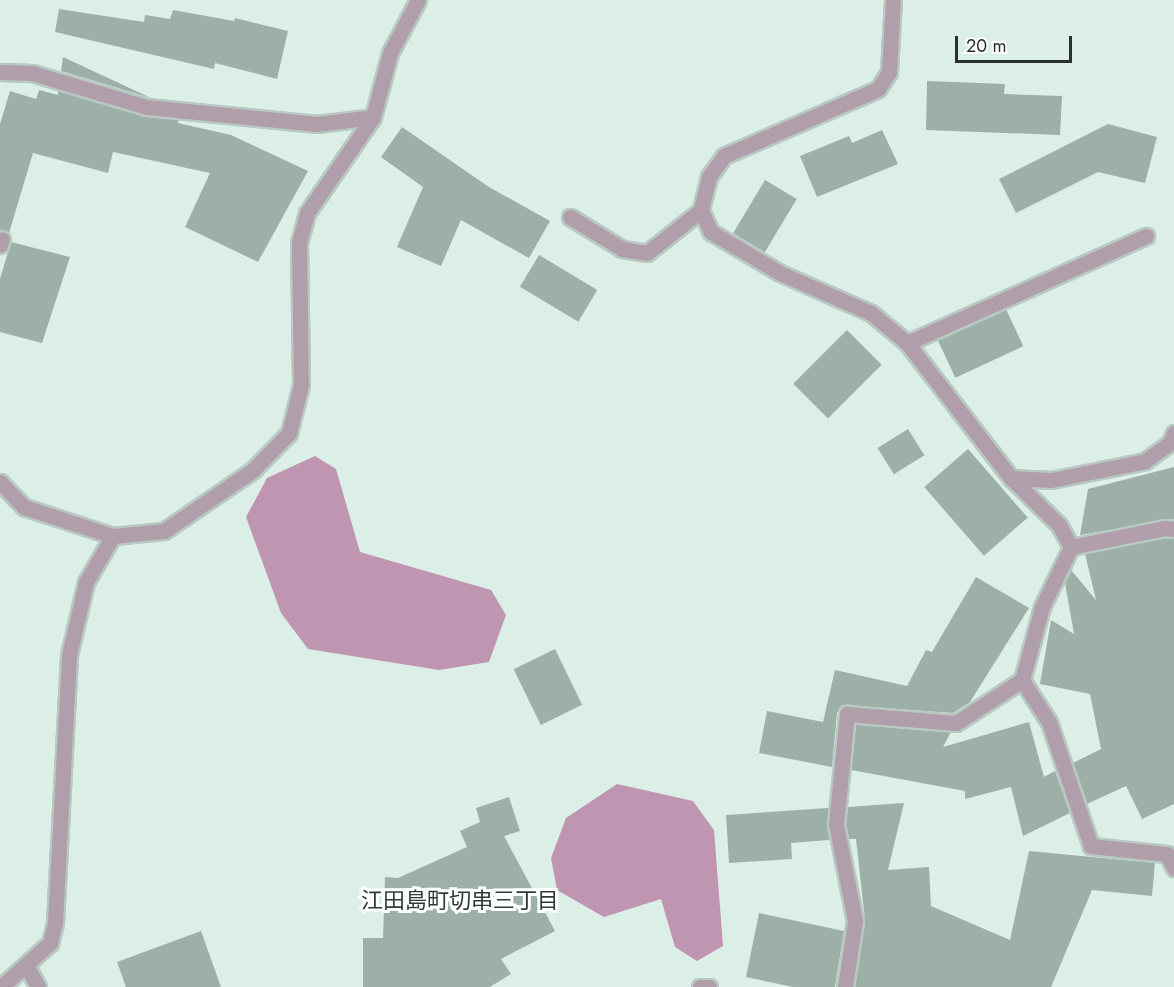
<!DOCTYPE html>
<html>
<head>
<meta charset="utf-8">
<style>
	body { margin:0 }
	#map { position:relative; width:1174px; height:987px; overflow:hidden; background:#dcefe7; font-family:Jost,"Noto Sans JP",sans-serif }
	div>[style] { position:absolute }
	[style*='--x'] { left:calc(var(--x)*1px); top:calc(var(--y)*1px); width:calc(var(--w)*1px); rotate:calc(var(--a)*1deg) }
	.forest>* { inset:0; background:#bf95b1 }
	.building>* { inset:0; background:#9db0a7; transform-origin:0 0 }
	.roads { filter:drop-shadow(2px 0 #b8c9c2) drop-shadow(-2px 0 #b8c9c2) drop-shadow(0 2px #b8c9c2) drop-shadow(0 -2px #b8c9c2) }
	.street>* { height:15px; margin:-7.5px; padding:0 7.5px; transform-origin:7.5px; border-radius:7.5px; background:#b19eab }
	span { translate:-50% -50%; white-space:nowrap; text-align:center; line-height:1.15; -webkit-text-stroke:6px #fff; paint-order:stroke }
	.neighbourhood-label { font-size:22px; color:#2d3d36 }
	.scale { position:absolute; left:955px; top:36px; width:117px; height:27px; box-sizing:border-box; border:3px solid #29302d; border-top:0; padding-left:8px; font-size:18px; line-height:21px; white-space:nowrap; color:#29302d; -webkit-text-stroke:4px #fff; paint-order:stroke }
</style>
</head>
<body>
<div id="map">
	<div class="forest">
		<i style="clip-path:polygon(315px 456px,336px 469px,360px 552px,491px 590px,506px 615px,489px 662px,439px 670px,308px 649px,281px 613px,246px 517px,267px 478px)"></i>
		<i style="clip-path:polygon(617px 784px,693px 801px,714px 830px,723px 946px,697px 961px,675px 947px,661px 899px,604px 917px,557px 890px,551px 858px,566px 818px)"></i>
	</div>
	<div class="building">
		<i style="clip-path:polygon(59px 9px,144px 22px,145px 15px,170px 19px,173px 10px,234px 21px,235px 18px,288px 31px,277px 79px,215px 63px,214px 69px,55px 32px)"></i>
		<i style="clip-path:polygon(63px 57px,151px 98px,61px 71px)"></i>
		<i style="clip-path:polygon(927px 81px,1005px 84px,1004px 94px,1062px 96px,1060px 135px,926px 130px)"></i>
		<i style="clip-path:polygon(39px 90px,58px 95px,58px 91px,144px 116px,179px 120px,178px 123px,231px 135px,308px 171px,258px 262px,185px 227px,210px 173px,113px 152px,108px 173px,33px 153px,9px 233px,0 230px,0 124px,10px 91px,36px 99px)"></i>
		<i style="clip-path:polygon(1108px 124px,1157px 137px,1145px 183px,1098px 172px,1016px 213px,999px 179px)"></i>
		<i style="clip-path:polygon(402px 127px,489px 187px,550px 221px,529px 258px,461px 220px,441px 266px,397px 247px,423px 187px,381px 157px)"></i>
		<i style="clip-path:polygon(882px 130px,898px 164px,817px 197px,800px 156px,849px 136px,852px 143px)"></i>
		<i style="left:765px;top:180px;width:37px;height:62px;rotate:31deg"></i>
		<i style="clip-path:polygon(11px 242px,70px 257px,42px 343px,0 332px,0 279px)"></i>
		<i style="left:539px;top:255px;width:68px;height:37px;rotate:31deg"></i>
		<i style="left:1006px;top:309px;width:41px;height:75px;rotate:65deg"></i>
		<i style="left:847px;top:330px;width:49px;height:76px;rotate:45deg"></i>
		<i style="left:908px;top:429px;width:31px;height:36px;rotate:58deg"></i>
		<i style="left:968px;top:449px;width:91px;height:58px;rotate:49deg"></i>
		<i style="clip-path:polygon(1174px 467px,1174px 519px,1080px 535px,1088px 489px)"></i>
		<i style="clip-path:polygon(1164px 538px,1174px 539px,1174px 804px,1142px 819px,1126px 786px,1087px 804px,1073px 763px,1101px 749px,1090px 694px,1040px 684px,1051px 620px,1074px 634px,1065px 583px,1071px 570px,1096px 600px,1085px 554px)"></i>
		<i style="clip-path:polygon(976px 577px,1029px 608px,970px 702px,953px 713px,842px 705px,837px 713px,832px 767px,759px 753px,767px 711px,823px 722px,835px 670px,907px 686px,926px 650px,932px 652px)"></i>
		<i style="left:555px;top:649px;width:62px;height:46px;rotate:64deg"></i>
		<i style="clip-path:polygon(1029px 722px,1044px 777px,1055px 771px,1070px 813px,1023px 836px,1011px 787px,965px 799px,965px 791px,851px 770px,856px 724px,951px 732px,943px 747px)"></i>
		<i style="clip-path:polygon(509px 797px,520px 831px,504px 836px,555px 931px,501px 959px,511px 974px,490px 987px,363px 987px,363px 938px,383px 938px,385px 877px,398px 878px,467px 847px,460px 831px,480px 822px,476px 808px)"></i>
		<i style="clip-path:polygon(904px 803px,888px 870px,929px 867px,931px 906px,1010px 940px,1029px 851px,1155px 863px,1152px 896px,1092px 890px,1051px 987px,855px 987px,865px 920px,856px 839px,849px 839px,846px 824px,848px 807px)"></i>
		<i style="clip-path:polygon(828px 808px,829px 840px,791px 843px,792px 859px,729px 863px,726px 815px)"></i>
		<i style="clip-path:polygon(759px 913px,844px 931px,835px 987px,793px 987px,746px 977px)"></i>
		<i style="clip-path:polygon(201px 931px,221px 987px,126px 987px,117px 962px)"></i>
	</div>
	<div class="roads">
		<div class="street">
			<i style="--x:893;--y:0;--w:72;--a:93.2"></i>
			<i style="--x:889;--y:72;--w:20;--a:123"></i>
			<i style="--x:878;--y:89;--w:168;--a:156.5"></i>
			<i style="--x:724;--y:156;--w:26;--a:126"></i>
			<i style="--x:709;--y:177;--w:34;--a:104"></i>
			<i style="--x:701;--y:210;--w:24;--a:66"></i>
			<i style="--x:711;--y:232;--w:80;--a:30.7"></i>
			<i style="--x:780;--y:273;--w:99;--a:23.7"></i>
			<i style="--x:871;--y:313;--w:47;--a:39.8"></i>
			<i style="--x:907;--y:343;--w:170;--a:52.4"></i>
			<i style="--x:1011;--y:478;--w:67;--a:44.4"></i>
			<i style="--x:1059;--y:525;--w:25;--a:61"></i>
			<i style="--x:1071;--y:547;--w:67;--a:115.8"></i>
			<i style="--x:1042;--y:607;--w:76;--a:105.3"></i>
			<i style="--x:1022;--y:680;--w:50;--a:57.3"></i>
			<i style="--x:1049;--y:722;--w:131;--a:71.3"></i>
			<i style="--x:1091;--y:846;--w:76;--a:6"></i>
			<i style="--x:1167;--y:854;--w:16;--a:63"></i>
			<i style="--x:0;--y:72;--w:32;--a:2"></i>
			<i style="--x:32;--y:73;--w:120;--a:16.5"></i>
			<i style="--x:147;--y:107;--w:171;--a:5.7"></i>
			<i style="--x:317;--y:124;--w:56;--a:-7.1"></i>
			<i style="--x:570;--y:217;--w:61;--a:31.6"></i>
			<i style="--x:622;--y:249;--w:25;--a:9"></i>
			<i style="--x:647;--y:253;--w:69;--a:-38.5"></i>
			<i style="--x:0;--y:245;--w:6;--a:-72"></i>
			<i style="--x:907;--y:343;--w:262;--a:-24.1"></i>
			<i style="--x:1011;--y:478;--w:40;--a:2.9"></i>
			<i style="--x:1051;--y:480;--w:96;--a:-11.4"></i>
			<i style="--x:1145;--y:461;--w:31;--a:-36"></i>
			<i style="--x:1170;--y:443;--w:11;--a:-68"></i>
			<i style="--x:0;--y:482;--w:35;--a:46"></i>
			<i style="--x:24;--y:507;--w:94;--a:18"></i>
			<i style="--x:1071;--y:547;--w:95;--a:-11.5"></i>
			<i style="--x:1164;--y:528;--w:10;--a:6"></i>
			<i style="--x:26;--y:965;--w:25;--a:61"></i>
			<i style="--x:1;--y:987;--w:66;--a:-41.9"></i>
			<i style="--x:50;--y:943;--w:21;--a:-76"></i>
			<i style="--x:55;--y:923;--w:268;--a:-87"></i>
			<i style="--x:69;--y:655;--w:75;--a:-76.9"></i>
			<i style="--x:86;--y:582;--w:53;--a:-59.6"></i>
			<i style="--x:113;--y:536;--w:51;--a:-5.6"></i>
			<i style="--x:164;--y:531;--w:108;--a:-34.4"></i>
			<i style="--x:253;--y:470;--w:52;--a:-45.8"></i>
			<i style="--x:289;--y:433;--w:49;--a:-76"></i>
			<i style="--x:301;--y:385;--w:142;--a:-90.8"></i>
			<i style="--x:299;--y:243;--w:31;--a:-75"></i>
			<i style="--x:307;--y:213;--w:116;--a:-55.5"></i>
			<i style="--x:373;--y:117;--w:66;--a:-75.1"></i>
			<i style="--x:390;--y:53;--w:60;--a:-62.2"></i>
			<i style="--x:700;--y:987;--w:9;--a:0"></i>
			<i style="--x:845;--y:987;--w:67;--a:-81.4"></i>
			<i style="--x:855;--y:921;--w:99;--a:-101.1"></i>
			<i style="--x:836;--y:824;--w:111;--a:-84.3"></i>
			<i style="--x:847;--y:714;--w:109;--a:4.7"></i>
			<i style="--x:956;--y:723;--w:79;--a:-33.1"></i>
		</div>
	</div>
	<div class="neighbourhood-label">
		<span style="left:460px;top:901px">江田島町切串三丁目</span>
	</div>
	<div class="scale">20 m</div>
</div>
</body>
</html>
